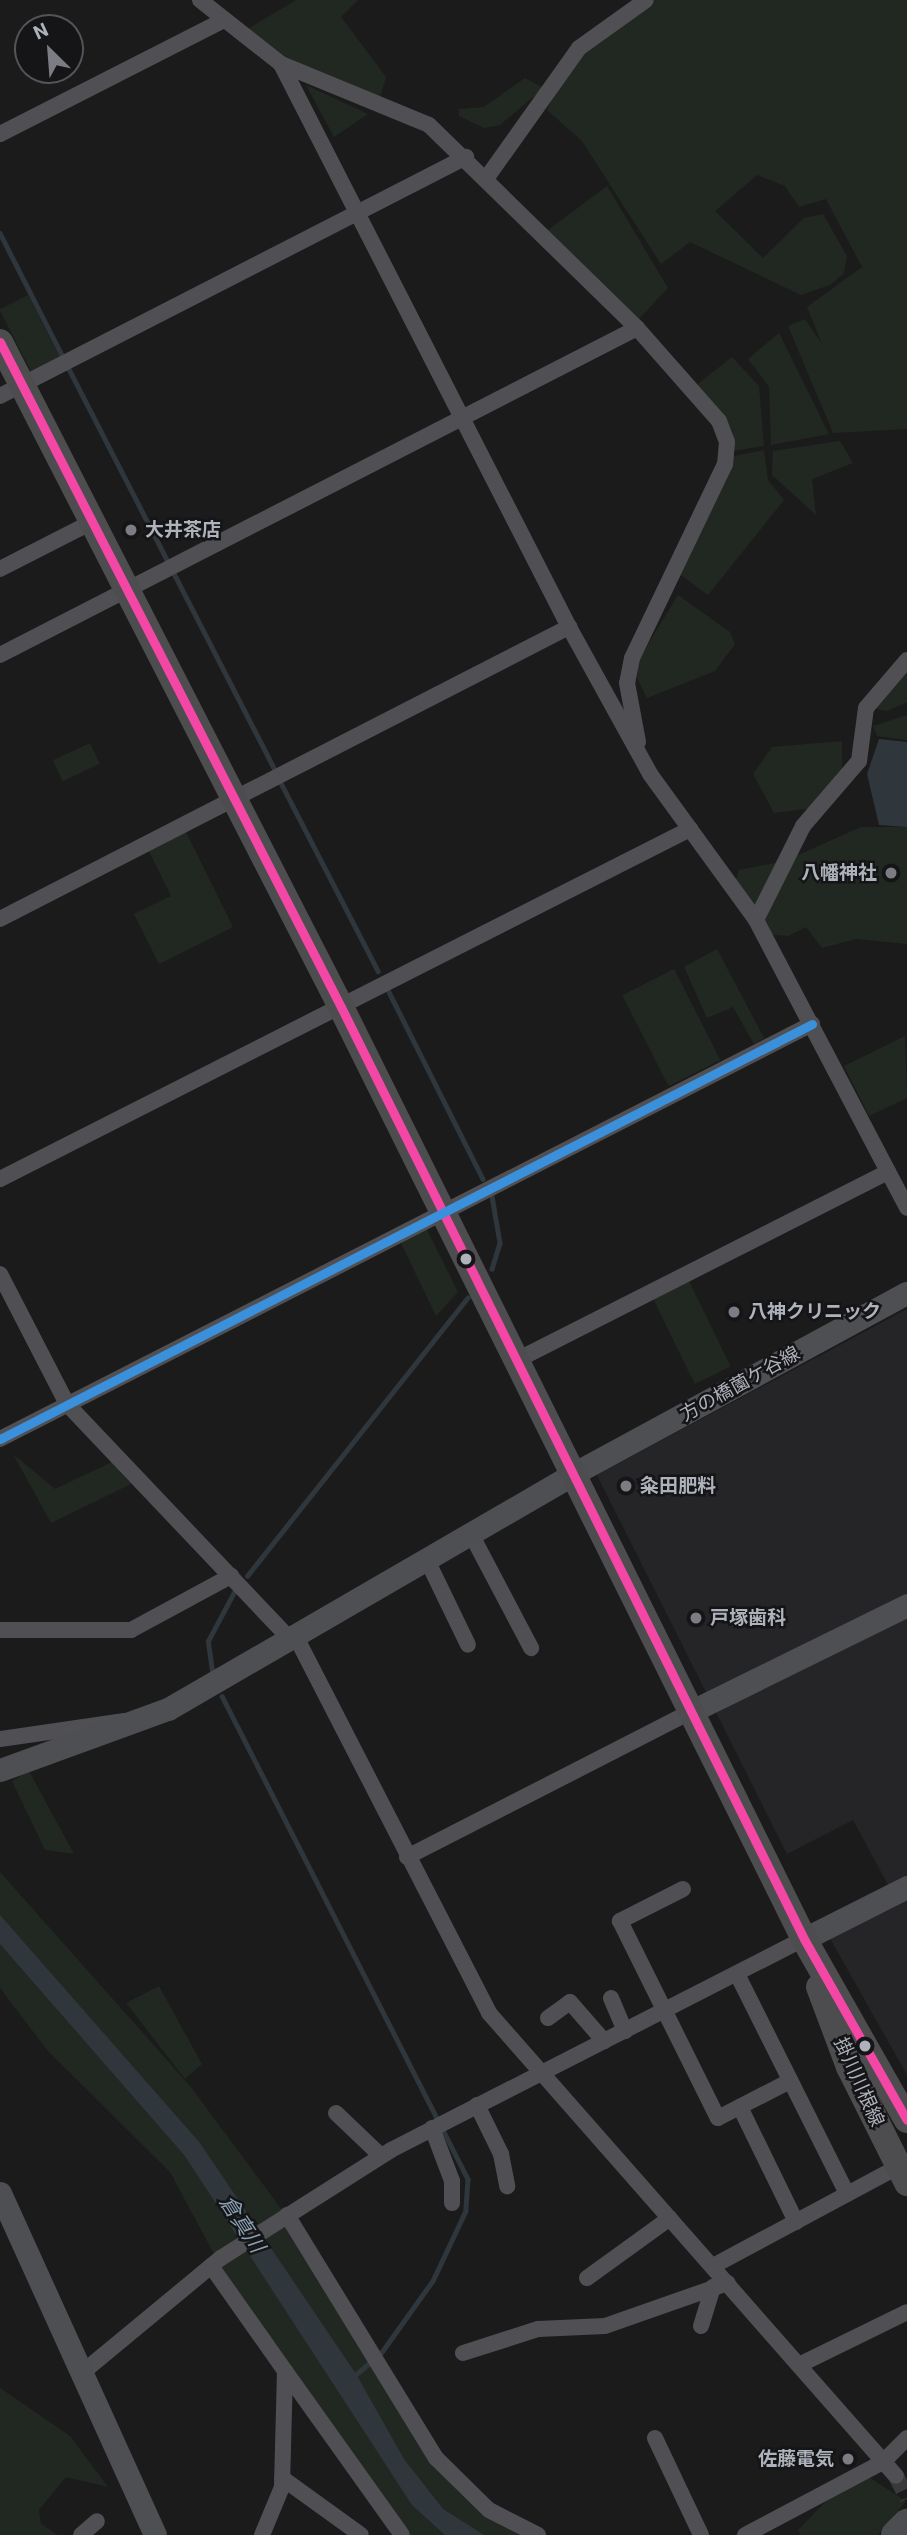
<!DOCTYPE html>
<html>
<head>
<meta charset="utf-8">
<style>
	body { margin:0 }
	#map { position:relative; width:907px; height:2535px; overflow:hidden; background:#1b1b1b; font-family:Roboto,"Noto Sans JP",sans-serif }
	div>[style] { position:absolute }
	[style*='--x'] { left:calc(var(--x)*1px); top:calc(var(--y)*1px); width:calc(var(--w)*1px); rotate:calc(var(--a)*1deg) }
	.built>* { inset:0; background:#252527 }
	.green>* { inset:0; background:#212822; transform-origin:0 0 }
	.water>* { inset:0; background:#2f363c }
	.stream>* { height:4.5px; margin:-2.25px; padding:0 2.25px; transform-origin:2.25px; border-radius:2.25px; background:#2f363c }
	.street-tunnel>* { height:16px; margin-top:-8px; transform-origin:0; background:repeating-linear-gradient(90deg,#38393b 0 16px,transparent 0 24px) }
	.street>* { height:16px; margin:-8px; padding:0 8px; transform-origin:8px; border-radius:8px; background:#505054 }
	.secondary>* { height:23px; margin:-11.5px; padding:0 11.5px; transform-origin:11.5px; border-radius:11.5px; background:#4e4f52 }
	.primary>* { height:26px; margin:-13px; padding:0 13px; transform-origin:13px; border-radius:13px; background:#4d4d50 }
	.highway>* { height:30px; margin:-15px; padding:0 15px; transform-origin:15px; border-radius:15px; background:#4c4d50 }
	.bus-1>* { height:9px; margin:-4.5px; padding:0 4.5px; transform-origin:4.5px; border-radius:4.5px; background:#f346a5 }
	.bus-2>* { height:9px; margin:-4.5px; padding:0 4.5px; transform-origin:4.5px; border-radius:4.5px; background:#3a90db }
	.dots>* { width:19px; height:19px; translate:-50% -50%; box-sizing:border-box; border:4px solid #151517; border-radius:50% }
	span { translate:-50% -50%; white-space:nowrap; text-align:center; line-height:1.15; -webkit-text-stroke:5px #151517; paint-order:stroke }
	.poi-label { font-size:19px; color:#aeb2bb; font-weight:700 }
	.left { translate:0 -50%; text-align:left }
	.right { translate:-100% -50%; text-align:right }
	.street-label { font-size:19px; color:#aeb2bb }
	.water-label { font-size:21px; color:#88a0b2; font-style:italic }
	.north { position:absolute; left:14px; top:14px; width:70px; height:70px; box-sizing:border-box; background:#151517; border:2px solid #525459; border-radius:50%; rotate:335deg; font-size:19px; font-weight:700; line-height:28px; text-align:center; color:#aeb2bb }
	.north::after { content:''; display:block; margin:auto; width:24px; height:32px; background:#7b7d83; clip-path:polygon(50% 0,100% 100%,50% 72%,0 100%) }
</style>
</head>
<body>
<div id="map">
	<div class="built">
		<i style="clip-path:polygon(907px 1309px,907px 2075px,827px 1933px,895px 1898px,853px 1820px,787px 1854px,597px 1475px)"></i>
	</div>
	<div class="green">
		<i style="clip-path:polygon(296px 0,358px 0,341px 17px,386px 77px,380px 98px,298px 70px,241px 33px)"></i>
		<i style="clip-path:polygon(655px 0,907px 0,907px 429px,833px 433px,788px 326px,805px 319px,822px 344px,807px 307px,862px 267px,826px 199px,799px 207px,785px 186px,757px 175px,715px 211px,763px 258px,804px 218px,823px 214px,847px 256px,844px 273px,830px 285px,801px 295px,690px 242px,661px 264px,582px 141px,547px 110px,568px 67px)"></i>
		<i style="clip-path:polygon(525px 78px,544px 88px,500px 125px,484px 128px,459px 116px,459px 109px,484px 107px)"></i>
		<i style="clip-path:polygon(306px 85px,368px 114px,334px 137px)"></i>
		<i style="clip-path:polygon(607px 186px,668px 288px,638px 320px,544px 233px)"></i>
		<i style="left:28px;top:295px;width:72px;height:32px;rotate:63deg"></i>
		<i style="clip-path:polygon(779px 333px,829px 434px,771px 445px,769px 387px,748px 359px)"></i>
		<i style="clip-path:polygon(732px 357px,759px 386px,764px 446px,726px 452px,694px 387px)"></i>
		<i style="clip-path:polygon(840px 441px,853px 463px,812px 479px,816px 515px,772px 475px,773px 451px)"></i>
		<i style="clip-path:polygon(764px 450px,768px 480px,784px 500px,708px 595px,674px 570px,725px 458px)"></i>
		<i style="clip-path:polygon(678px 595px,730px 632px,735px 644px,715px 671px,647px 698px,637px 678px,639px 659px)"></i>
		<i style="clip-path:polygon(907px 670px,907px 702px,887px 711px,872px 708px)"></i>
		<i style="clip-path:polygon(907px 715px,907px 740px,877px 736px,873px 726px)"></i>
		<i style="clip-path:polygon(842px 741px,842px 770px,813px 808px,774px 813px,753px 774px,772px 747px)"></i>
		<i style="left:90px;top:743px;width:23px;height:41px;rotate:65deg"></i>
		<i style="clip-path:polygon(861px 827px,907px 827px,907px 944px,856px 939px,822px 948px,806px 927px,788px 936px,764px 934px,735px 884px,739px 870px,785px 861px)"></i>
		<i style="clip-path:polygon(186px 832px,233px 927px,159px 964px,134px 914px,171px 896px,149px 851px)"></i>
		<i style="clip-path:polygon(717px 949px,764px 1038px,754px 1044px,733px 1007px,707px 1018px,684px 967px)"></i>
		<i style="left:674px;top:969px;width:102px;height:58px;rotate:63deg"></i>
		<i style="clip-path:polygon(905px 1036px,907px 1098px,869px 1116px,844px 1066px)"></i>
		<i style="clip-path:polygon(426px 1228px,458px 1292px,436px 1316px,400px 1241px)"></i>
		<i style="left:689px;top:1281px;width:95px;height:40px;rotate:64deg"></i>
		<i style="clip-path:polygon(13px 1454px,55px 1489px,112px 1462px,131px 1484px,51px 1523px)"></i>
		<i style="clip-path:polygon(29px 1771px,74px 1854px,45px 1850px,12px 1781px)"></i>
		<i style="clip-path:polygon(0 1872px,190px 2086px,294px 2226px,474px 2503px,538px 2535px,406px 2535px,222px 2269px,170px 2172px,47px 2050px,0 1988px)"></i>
		<i style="clip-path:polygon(159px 1986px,202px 2064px,185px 2079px,126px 2003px)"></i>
		<i style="clip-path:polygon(0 2388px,70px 2436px,108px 2487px,66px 2477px,39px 2510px,41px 2524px,58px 2535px,0 2535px)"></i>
		<i style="clip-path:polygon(870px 2478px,906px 2501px,878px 2535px,801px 2535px,798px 2530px,831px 2496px)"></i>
	</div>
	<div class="water">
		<i style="clip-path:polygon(879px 739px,907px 742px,907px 827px,879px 825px,867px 774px)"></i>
		<i style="clip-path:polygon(0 1915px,200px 2143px,356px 2374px,404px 2459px,443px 2509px,484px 2535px,445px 2535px,412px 2505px,185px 2156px,0 1944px)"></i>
	</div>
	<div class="stream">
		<i style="--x:0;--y:233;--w:137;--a:63.1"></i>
		<i style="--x:69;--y:369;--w:454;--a:62.8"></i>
		<i style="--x:280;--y:781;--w:214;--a:62.7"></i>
		<i style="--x:389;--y:992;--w:209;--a:63.3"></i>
		<i style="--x:492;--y:1196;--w:48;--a:80.3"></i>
		<i style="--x:500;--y:1243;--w:27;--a:107"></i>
		<i style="--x:247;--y:1576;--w:355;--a:-51.6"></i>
		<i style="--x:212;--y:1671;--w:30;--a:-98"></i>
		<i style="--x:208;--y:1641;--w:55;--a:-62"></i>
		<i style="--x:222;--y:1696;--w:542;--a:63.01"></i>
		<i style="--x:468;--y:2179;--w:32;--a:94"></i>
		<i style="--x:466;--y:2211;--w:77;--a:115.2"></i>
		<i style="--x:433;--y:2281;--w:90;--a:125.5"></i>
		<i style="--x:353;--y:2377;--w:20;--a:-41"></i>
	</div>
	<div class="street-tunnel">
		<i style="--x:896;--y:2476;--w:25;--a:63"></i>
	</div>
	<div class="street">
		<i style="--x:200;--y:0;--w:103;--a:38.3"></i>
		<i style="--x:281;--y:64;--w:160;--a:22.4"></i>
		<i style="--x:429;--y:125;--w:291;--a:44.3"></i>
		<i style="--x:637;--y:328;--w:124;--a:48.6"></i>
		<i style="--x:719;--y:421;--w:22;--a:69"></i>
		<i style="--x:727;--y:442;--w:22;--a:95"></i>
		<i style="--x:725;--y:464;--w:215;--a:115.6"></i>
		<i style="--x:632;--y:658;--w:25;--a:101"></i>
		<i style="--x:627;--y:683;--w:60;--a:79.4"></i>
		<i style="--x:281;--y:64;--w:632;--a:62.91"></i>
		<i style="--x:569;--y:627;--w:168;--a:61.1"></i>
		<i style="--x:650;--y:774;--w:180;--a:54"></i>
		<i style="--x:756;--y:920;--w:325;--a:62.3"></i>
		<i style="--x:0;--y:134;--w:251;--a:-27"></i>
		<i style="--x:488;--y:176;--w:157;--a:-54.6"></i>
		<i style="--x:579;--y:48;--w:82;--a:-35.6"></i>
		<i style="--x:0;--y:396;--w:524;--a:-27.15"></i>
		<i style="--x:0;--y:569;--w:103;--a:-27.1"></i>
		<i style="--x:0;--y:655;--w:716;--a:-27.17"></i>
		<i style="--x:0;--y:919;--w:640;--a:-27.17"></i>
		<i style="--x:756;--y:920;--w:105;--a:-63.4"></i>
		<i style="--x:803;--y:826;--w:86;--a:-49.3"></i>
		<i style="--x:859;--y:761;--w:53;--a:-82.5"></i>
		<i style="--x:866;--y:708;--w:63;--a:-49.5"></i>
		<i style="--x:0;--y:1179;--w:774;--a:-26.9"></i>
		<i style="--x:0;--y:1274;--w:146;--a:62.7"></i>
		<i style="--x:67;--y:1404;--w:325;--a:46.5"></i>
		<i style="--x:517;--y:1360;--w:416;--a:-26.9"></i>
		<i style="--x:0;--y:1439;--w:912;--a:-27.07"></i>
		<i style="--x:471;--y:1534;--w:129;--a:62.2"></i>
		<i style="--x:427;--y:1560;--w:94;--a:64.2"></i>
		<i style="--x:0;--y:1630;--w:131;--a:0"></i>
		<i style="--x:131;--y:1630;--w:114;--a:-28.4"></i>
		<i style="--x:296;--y:1637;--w:423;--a:62.8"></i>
		<i style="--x:489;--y:2013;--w:616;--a:48.68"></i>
		<i style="--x:0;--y:1739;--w:126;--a:-8.2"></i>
		<i style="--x:407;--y:1857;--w:320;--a:-27.1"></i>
		<i style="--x:683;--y:1889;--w:71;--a:153.1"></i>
		<i style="--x:620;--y:1921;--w:220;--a:63.6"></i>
		<i style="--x:718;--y:2118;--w:81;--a:-27.2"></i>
		<i style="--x:737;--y:1974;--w:246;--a:63.4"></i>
		<i style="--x:611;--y:1998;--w:36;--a:67"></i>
		<i style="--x:548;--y:2018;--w:27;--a:-36"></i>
		<i style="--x:570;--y:2002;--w:52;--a:48.9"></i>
		<i style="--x:477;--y:2105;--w:55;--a:63.9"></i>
		<i style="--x:501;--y:2154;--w:33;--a:79"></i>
		<i style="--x:740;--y:2107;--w:128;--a:64"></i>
		<i style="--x:336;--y:2113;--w:62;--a:43.7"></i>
		<i style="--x:432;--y:2128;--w:57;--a:69.3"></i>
		<i style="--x:452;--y:2181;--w:22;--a:90"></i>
		<i style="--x:287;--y:2215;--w:285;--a:58.5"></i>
		<i style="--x:436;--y:2458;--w:74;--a:44.5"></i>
		<i style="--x:489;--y:2510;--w:55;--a:27"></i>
		<i style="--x:211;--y:2266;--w:128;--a:54.8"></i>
		<i style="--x:285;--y:2371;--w:116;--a:91.5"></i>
		<i style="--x:282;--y:2487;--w:52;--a:112.6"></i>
		<i style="--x:713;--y:2266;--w:218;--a:-28.2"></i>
		<i style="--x:587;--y:2278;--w:102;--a:-35.9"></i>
		<i style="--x:701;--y:2326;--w:41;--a:-72.9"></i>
		<i style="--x:463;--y:2353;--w:79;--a:-17.7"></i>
		<i style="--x:538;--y:2329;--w:67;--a:-2.6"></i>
		<i style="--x:605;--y:2326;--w:130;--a:-19.3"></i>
		<i style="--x:799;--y:2365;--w:120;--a:-26.1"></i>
		<i style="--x:285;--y:2371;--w:201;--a:54.5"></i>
		<i style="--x:83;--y:2372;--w:179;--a:-39.6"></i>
		<i style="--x:221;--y:2258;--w:201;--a:-32.4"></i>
		<i style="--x:391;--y:2150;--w:464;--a:-27.1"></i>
		<i style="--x:655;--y:2438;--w:107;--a:64.6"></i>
		<i style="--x:282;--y:2478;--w:97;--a:35.8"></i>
		<i style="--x:81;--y:2535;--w:21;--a:-41"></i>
		<i style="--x:745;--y:2535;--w:156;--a:-27.9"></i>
		<i style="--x:883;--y:2462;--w:34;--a:-45"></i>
	</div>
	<div class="secondary">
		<i style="--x:692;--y:1711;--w:240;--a:-26.2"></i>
		<i style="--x:0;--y:1770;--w:179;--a:-20"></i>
		<i style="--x:168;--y:1709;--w:468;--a:-30.1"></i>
		<i style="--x:573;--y:1474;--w:380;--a:-28.5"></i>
		<i style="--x:804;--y:1939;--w:115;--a:-26.8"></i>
		<i style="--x:0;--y:2193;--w:375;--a:65.6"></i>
	</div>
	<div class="primary">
		<i style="--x:0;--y:342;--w:747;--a:62.85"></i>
		<i style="--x:341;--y:1007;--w:1041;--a:63.58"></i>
		<i style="--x:804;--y:1939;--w:208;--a:60.4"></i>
		<i style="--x:819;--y:1987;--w:85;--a:69.4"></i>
		<i style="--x:849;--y:2067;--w:130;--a:63.4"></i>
	</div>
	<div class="highway">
		<i style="--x:896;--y:2535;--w:16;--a:-45"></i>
	</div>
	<div class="bus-1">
		<i style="--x:0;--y:342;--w:747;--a:62.85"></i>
		<i style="--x:341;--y:1007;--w:1041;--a:63.58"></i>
		<i style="--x:804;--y:1939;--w:208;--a:60.4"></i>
	</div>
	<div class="bus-2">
		<i style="--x:0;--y:1439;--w:912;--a:-27.07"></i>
	</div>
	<div class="dots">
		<i style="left:131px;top:530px;background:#7b7d83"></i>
		<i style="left:891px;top:873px;background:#7b7d83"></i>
		<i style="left:466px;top:1259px;background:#aeb2bb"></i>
		<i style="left:734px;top:1312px;background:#7b7d83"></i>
		<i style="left:626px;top:1486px;background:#7b7d83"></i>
		<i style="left:696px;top:1618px;background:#7b7d83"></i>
		<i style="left:865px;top:2046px;background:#aeb2bb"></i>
		<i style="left:848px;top:2459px;background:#7b7d83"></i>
	</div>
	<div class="poi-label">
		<span class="left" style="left:145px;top:530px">大井茶店</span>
		<span class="right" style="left:877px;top:873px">八幡神社</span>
		<span class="left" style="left:748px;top:1312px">八神クリニック</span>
		<span class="left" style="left:640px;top:1486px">粂田肥料</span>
		<span class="left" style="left:710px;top:1618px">戸塚歯科</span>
		<span class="right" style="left:834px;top:2459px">佐藤電気</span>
	</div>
	<div class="street-label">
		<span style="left:740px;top:1384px;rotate:-29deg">方の橋薗ケ谷線</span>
		<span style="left:859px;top:2082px;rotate:66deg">掛川川根線</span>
	</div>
	<div class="water-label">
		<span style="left:242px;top:2224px;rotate:57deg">倉真川</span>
	</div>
	<div class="north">N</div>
</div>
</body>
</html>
